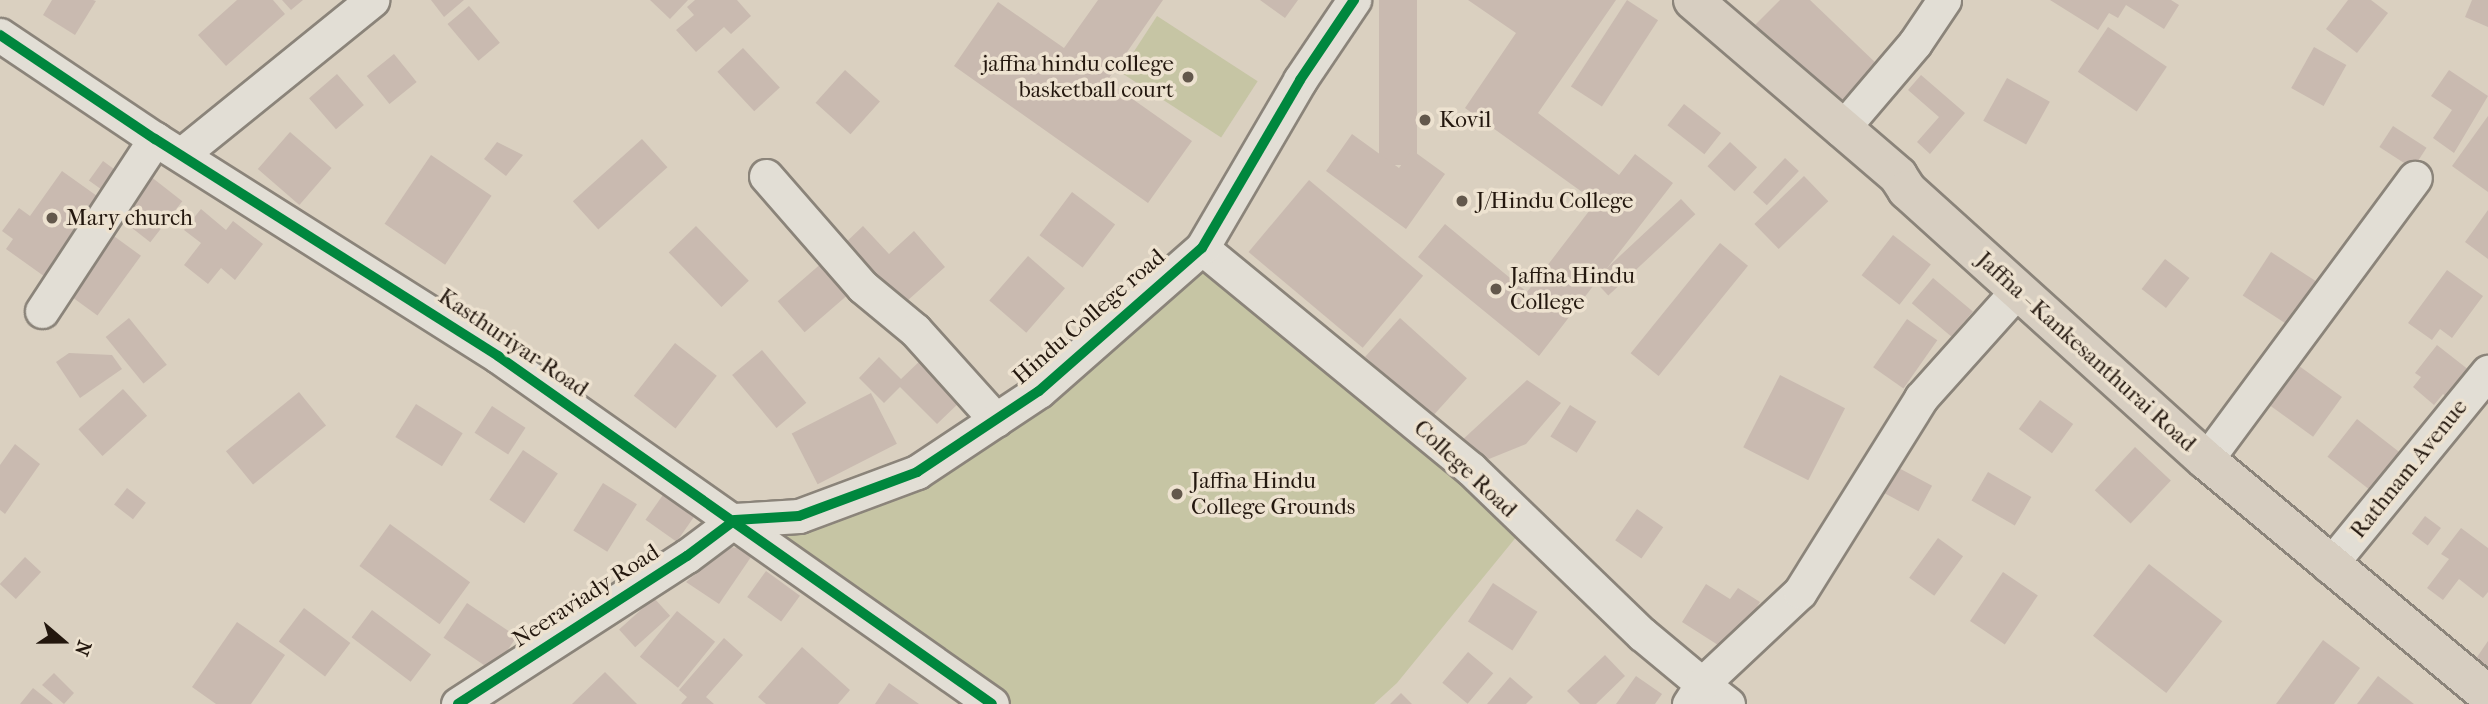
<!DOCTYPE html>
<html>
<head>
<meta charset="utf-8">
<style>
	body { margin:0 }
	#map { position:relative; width:2488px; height:704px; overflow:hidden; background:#dad0c0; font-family:"IM FELL French Canon",serif }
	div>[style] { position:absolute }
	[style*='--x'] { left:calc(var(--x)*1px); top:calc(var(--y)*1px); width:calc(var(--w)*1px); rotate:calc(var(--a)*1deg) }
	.green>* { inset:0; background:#c6c5a4; transform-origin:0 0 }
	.building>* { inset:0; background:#c9bab0; transform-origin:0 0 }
	.roads { filter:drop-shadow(2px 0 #8b847a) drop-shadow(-2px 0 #8b847a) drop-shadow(0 2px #8b847a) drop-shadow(0 -2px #8b847a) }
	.minor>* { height:33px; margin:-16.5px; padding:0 16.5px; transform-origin:16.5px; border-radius:16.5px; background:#e2ded5 }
	.major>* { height:38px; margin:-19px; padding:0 19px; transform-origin:19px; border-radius:19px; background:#d7cec1 }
	.cycleway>* { height:10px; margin:-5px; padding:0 5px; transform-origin:5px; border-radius:5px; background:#00873e }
	.dots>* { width:19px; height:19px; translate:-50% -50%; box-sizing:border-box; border:4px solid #ede2d0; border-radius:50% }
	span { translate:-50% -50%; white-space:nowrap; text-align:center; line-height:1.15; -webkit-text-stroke:7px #ede2d0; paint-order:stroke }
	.poi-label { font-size:23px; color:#23170e }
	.right { translate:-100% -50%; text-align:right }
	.left { translate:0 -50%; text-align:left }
	.street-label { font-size:23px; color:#23170e }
	.north { position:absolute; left:28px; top:606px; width:70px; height:70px; -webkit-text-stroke:5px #ede2d0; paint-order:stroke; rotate:110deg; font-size:19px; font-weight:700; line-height:28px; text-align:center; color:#23170e }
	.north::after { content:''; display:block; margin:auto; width:24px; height:32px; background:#23170e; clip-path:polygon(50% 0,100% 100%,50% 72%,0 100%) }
</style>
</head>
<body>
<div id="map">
	<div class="green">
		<i style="left:1157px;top:16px;width:120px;height:67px;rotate:33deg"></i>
		<i style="clip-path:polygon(1202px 248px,1526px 525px,1397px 683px,1374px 704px,992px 704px,735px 520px,917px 472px)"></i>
	</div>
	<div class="building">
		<i style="clip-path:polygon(52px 0,93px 0,96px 1px,75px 35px,43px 15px)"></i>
		<i style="clip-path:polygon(237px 0,273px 0,285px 14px,226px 66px,198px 35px)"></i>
		<i style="clip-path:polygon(282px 0,303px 0,291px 10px)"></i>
		<i style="clip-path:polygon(431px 0,464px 0,444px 17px)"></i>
		<i style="clip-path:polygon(650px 0,688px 0,670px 19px)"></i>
		<i style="clip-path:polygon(695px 0,737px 0,751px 16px,731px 34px,724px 27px,696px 52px,676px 30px,694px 15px,687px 7px)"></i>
		<i style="clip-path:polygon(1098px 0,1163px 0,1107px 81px,1192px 141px,1148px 203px,954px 66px,998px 2px,1064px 48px)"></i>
		<i style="clip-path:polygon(1260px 0,1298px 0,1285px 18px)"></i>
		<i style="left:1379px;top:0;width:38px;height:165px"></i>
		<i style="clip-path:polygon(1468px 0,1616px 0,1538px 113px,1619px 175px,1635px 154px,1673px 183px,1539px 356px,1418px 257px,1445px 224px,1527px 292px,1596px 202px,1465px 108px,1516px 33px)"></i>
		<i style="left:1627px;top:0;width:37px;height:103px;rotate:33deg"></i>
		<i style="clip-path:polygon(1780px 0,1810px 0,1879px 66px,1839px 107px,1755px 25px)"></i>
		<i style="clip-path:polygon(2050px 0,2171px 0,2179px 5px,2164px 29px,2126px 5px,2118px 18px,2109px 13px,2098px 30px)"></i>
		<i style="clip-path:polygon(2348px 0,2371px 0,2388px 13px,2357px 53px,2326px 29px)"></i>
		<i style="clip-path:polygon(2472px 0,2488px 0,2488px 27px,2465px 17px)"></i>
		<i style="left:469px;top:6px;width:48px;height:28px;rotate:50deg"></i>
		<i style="left:2108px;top:27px;width:71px;height:54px;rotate:34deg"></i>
		<i style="left:2314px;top:47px;width:37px;height:47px;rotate:29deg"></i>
		<i style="left:743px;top:48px;width:54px;height:35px;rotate:47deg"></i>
		<i style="left:394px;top:54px;width:36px;height:35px;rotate:51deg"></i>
		<i style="left:845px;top:70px;width:47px;height:44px;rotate:42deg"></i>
		<i style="clip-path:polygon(2449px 70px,2488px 96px,2454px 153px,2433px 138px,2452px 110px,2431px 96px)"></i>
		<i style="left:337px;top:74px;width:41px;height:37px;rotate:49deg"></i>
		<i style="clip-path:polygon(1921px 75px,1965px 113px,1930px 154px,1917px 142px,1939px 117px,1908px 90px)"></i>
		<i style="left:2007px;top:78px;width:49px;height:49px;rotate:29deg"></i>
		<i style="left:1684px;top:104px;width:47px;height:27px;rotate:38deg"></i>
		<i style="clip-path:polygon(2488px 116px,2488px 192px,2452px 166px)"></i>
		<i style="left:2393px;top:126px;width:40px;height:25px;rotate:33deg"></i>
		<i style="left:290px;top:132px;width:55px;height:49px;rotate:41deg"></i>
		<i style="clip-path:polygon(1352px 134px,1399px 168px,1412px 150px,1445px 174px,1406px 229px,1326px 171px)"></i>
		<i style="left:642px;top:139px;width:38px;height:93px;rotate:48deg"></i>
		<i style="clip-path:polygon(497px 142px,523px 155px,506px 176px,484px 159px)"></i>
		<i style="left:1730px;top:142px;width:37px;height:33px;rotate:43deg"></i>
		<i style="left:431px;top:155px;width:73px;height:83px;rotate:34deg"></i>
		<i style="left:1785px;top:158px;width:19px;height:47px;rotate:43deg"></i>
		<i style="left:103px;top:161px;width:19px;height:24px;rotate:36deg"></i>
		<i style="clip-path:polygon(62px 171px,104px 201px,48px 279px,6px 249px,13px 239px,2px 231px,19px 208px,30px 216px)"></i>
		<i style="left:150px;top:176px;width:41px;height:52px;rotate:38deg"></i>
		<i style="left:1804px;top:176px;width:35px;height:69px;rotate:46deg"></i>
		<i style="left:1309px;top:180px;width:149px;height:94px;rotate:40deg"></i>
		<i style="left:1072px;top:192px;width:54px;height:54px;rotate:37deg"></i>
		<i style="left:1681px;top:199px;width:21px;height:119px;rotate:47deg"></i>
		<i style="clip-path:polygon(201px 209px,226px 230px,233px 221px,263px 244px,235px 280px,221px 268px,208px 284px,184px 265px,201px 243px,184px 230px)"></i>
		<i style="clip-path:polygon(2488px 210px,2488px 259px,2465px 242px)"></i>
		<i style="left:696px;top:226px;width:76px;height:38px;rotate:46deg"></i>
		<i style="clip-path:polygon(863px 226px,889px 254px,914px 231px,945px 267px,897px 310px,840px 248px)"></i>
		<i style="left:111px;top:234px;width:37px;height:74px;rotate:36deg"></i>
		<i style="left:1893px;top:235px;width:48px;height:51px;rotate:38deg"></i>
		<i style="left:1720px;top:243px;width:36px;height:142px;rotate:39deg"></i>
		<i style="left:2271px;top:252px;width:56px;height:52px;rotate:33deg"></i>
		<i style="left:1028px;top:256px;width:49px;height:59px;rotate:41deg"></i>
		<i style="left:2165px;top:259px;width:31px;height:38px;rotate:38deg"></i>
		<i style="left:823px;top:262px;width:41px;height:60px;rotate:49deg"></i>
		<i style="clip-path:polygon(2447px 270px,2483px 296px,2452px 338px,2440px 329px,2432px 340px,2408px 323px)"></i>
		<i style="left:1933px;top:278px;width:52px;height:33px;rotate:40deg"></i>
		<i style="left:129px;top:318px;width:60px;height:30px;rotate:51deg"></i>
		<i style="left:1400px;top:318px;width:90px;height:52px;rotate:42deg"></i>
		<i style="left:1907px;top:319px;width:37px;height:59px;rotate:35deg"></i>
		<i style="left:675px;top:343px;width:53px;height:67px;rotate:38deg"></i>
		<i style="clip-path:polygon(2437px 345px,2474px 374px,2452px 401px,2443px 394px,2434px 405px,2413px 387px,2421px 377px,2415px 373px)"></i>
		<i style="left:762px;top:350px;width:69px;height:39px;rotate:50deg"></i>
		<i style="clip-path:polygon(69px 353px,112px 355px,122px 369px,80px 398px,56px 362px)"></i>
		<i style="clip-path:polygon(879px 357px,901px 379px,923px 358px,963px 399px,937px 424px,900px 387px,884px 403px,859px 378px)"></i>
		<i style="left:2295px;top:363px;width:58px;height:49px;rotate:36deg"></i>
		<i style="left:1780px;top:375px;width:73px;height:81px;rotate:27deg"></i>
		<i style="clip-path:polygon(1527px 380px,1561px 403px,1526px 444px,1489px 459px,1459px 443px)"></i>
		<i style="left:123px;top:389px;width:36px;height:60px;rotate:48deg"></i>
		<i style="left:299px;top:392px;width:43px;height:94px;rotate:51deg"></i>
		<i style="left:871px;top:393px;width:57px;height:89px;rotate:63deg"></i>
		<i style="left:2040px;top:400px;width:41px;height:36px;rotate:36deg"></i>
		<i style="left:416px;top:404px;width:55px;height:39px;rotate:32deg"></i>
		<i style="left:1570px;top:405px;width:31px;height:37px;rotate:32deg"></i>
		<i style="left:492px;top:406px;width:40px;height:32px;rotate:33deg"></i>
		<i style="left:2357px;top:419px;width:54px;height:48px;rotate:38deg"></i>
		<i style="clip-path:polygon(15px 444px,40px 464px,5px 514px,0 510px,0 465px)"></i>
		<i style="left:2135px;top:447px;width:49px;height:59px;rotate:43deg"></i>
		<i style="left:523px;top:450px;width:42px;height:60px;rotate:34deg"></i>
		<i style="left:1895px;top:466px;width:42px;height:29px;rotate:28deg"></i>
		<i style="left:1988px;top:472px;width:50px;height:33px;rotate:30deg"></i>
		<i style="left:603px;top:483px;width:40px;height:56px;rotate:32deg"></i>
		<i style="left:127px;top:488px;width:24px;height:21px;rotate:38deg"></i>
		<i style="left:665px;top:492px;width:38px;height:34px;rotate:35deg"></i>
		<i style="left:1637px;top:509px;width:32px;height:38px;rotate:35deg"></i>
		<i style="left:2425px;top:516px;width:20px;height:22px;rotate:37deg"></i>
		<i style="left:390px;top:524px;width:99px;height:52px;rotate:36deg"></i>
		<i style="clip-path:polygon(2461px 528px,2488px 548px,2488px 592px,2483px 598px,2459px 579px,2443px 600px,2427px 588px,2449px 559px,2441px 554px)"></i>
		<i style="left:1938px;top:538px;width:31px;height:49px;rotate:36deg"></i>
		<i style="clip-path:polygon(727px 547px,741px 548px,751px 557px,719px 604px,686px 582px)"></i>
		<i style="left:25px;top:557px;width:22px;height:37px;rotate:43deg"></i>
		<i style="left:2149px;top:564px;width:93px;height:91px;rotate:38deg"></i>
		<i style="left:766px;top:571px;width:42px;height:32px;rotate:36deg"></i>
		<i style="left:2003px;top:572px;width:42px;height:59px;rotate:34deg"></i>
		<i style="left:1493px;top:583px;width:53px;height:46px;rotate:33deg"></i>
		<i style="clip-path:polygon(1706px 584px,1730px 599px,1738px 588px,1760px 602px,1729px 652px,1682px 622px)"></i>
		<i style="left:654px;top:598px;width:24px;height:47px;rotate:48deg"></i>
		<i style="left:467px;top:603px;width:60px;height:42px;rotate:34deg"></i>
		<i style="left:304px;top:608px;width:58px;height:42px;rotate:37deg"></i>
		<i style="left:372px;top:610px;width:74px;height:34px;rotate:37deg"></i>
		<i style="left:677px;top:611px;width:49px;height:59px;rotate:39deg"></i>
		<i style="clip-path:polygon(237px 622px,285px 655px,251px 704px,216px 704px,192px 687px)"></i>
		<i style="clip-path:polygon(724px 638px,743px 655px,706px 697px,714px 704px,681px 704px,687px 697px,679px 690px)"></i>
		<i style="clip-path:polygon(2323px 640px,2360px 668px,2334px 704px,2276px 704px)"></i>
		<i style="clip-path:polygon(2488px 641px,2488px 669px,2475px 660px)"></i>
		<i style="clip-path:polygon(802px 647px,850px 690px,838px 704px,766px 704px,758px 697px)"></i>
		<i style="left:1468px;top:652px;width:33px;height:40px;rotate:40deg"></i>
		<i style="clip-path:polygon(1605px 655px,1625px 676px,1596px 704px,1580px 704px,1567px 691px)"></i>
		<i style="clip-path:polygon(605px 672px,637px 704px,572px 704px)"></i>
		<i style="clip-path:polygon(54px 673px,74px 693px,64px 704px,42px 685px)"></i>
		<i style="clip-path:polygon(1636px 676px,1662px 694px,1655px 704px,1616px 704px)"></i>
		<i style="clip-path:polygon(2378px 676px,2414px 704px,2357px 704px)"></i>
		<i style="clip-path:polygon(1510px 677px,1533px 697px,1526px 704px,1487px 704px)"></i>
		<i style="clip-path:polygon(889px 683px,919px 704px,875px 704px)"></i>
		<i style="clip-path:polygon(33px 688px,53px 704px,20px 704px)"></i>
		<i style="clip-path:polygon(1401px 693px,1412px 704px,1390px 704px)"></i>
	</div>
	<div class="roads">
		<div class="minor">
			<i style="--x:0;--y:35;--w:187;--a:33.9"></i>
			<i style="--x:155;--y:139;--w:406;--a:32.3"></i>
			<i style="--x:498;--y:356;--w:604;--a:35.16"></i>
			<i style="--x:1841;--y:130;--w:114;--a:-49.6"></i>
			<i style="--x:1915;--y:43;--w:52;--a:-56"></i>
			<i style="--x:182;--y:154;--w:245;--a:-39"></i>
			<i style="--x:766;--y:176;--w:147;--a:48.9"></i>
			<i style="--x:863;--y:287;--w:67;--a:39.6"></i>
			<i style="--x:915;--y:330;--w:121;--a:48"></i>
			<i style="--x:1202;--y:248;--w:348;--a:39.4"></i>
			<i style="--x:1471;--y:469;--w:238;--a:44"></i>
			<i style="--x:1642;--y:634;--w:78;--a:39.8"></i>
			<i style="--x:1702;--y:684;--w:24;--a:123"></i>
			<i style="--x:42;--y:311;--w:206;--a:-56.7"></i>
			<i style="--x:2206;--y:460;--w:351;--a:-53.5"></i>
			<i style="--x:2329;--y:566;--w:251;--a:-50.7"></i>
			<i style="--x:458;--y:704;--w:273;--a:-32.9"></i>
			<i style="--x:687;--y:556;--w:60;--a:-36.9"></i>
			<i style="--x:735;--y:520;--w:64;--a:-3.6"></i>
			<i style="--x:799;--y:516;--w:126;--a:-20.4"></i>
			<i style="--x:917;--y:472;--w:146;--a:-33.6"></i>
			<i style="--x:1039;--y:391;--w:217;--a:-41.3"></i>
			<i style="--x:1202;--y:248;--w:194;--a:-59.7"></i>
			<i style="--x:1300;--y:80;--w:97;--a:-56"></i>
			<i style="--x:1728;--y:704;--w:33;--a:-142"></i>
			<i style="--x:1702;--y:684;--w:134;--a:-43.2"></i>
			<i style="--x:1800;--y:592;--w:229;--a:-58"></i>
			<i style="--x:1921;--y:398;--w:144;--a:-48.1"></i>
		</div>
		<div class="major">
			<i style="--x:1693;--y:0;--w:270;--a:40.6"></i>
			<i style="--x:1898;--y:176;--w:17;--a:57"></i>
			<i style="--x:1907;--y:190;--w:403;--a:42.1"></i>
			<i style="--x:2206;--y:460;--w:367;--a:39.8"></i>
		</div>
	</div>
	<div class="cycleway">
		<i style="--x:0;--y:35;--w:187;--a:33.9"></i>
		<i style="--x:155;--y:139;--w:406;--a:32.3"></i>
		<i style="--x:498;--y:356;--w:604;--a:35.16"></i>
		<i style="--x:458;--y:704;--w:273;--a:-32.9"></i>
		<i style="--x:687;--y:556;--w:60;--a:-36.9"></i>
		<i style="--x:735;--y:520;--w:64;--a:-3.6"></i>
		<i style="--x:799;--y:516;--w:126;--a:-20.4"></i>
		<i style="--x:917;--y:472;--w:146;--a:-33.6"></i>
		<i style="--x:1039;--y:391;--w:217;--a:-41.3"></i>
		<i style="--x:1202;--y:248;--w:194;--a:-59.7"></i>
		<i style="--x:1300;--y:80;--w:97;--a:-56"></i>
	</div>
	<div class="dots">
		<i style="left:1188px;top:77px;background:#63584c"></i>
		<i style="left:1425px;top:120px;background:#63584c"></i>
		<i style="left:1462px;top:201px;background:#63584c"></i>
		<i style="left:52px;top:218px;background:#63584c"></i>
		<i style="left:1496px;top:289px;background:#63584c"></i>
		<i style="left:1177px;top:494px;background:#63584c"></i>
	</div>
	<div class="poi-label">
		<span class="right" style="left:1174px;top:77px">jaffna hindu college<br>basketball court</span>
		<span class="left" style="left:1439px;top:120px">Kovil</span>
		<span class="left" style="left:1476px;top:201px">J/Hindu College</span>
		<span class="left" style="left:66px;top:218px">Mary church</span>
		<span class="left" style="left:1510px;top:289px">Jaffna Hindu<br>College</span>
		<span class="left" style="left:1191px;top:494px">Jaffna Hindu<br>College Grounds</span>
	</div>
	<div class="street-label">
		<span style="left:1089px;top:317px;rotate:-41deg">Hindu College road</span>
		<span style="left:513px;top:343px;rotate:34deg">Kasthuriyar Road</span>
		<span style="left:2086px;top:352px;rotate:42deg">Jaffna - Kankesanthurai Road</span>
		<span style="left:1465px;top:469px;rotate:43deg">College Road</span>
		<span style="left:2409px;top:469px;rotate:-51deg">Rathnam Avenue</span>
		<span style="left:586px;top:596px;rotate:-33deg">Neeraviady Road</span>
	</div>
	<div class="north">N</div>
</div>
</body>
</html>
